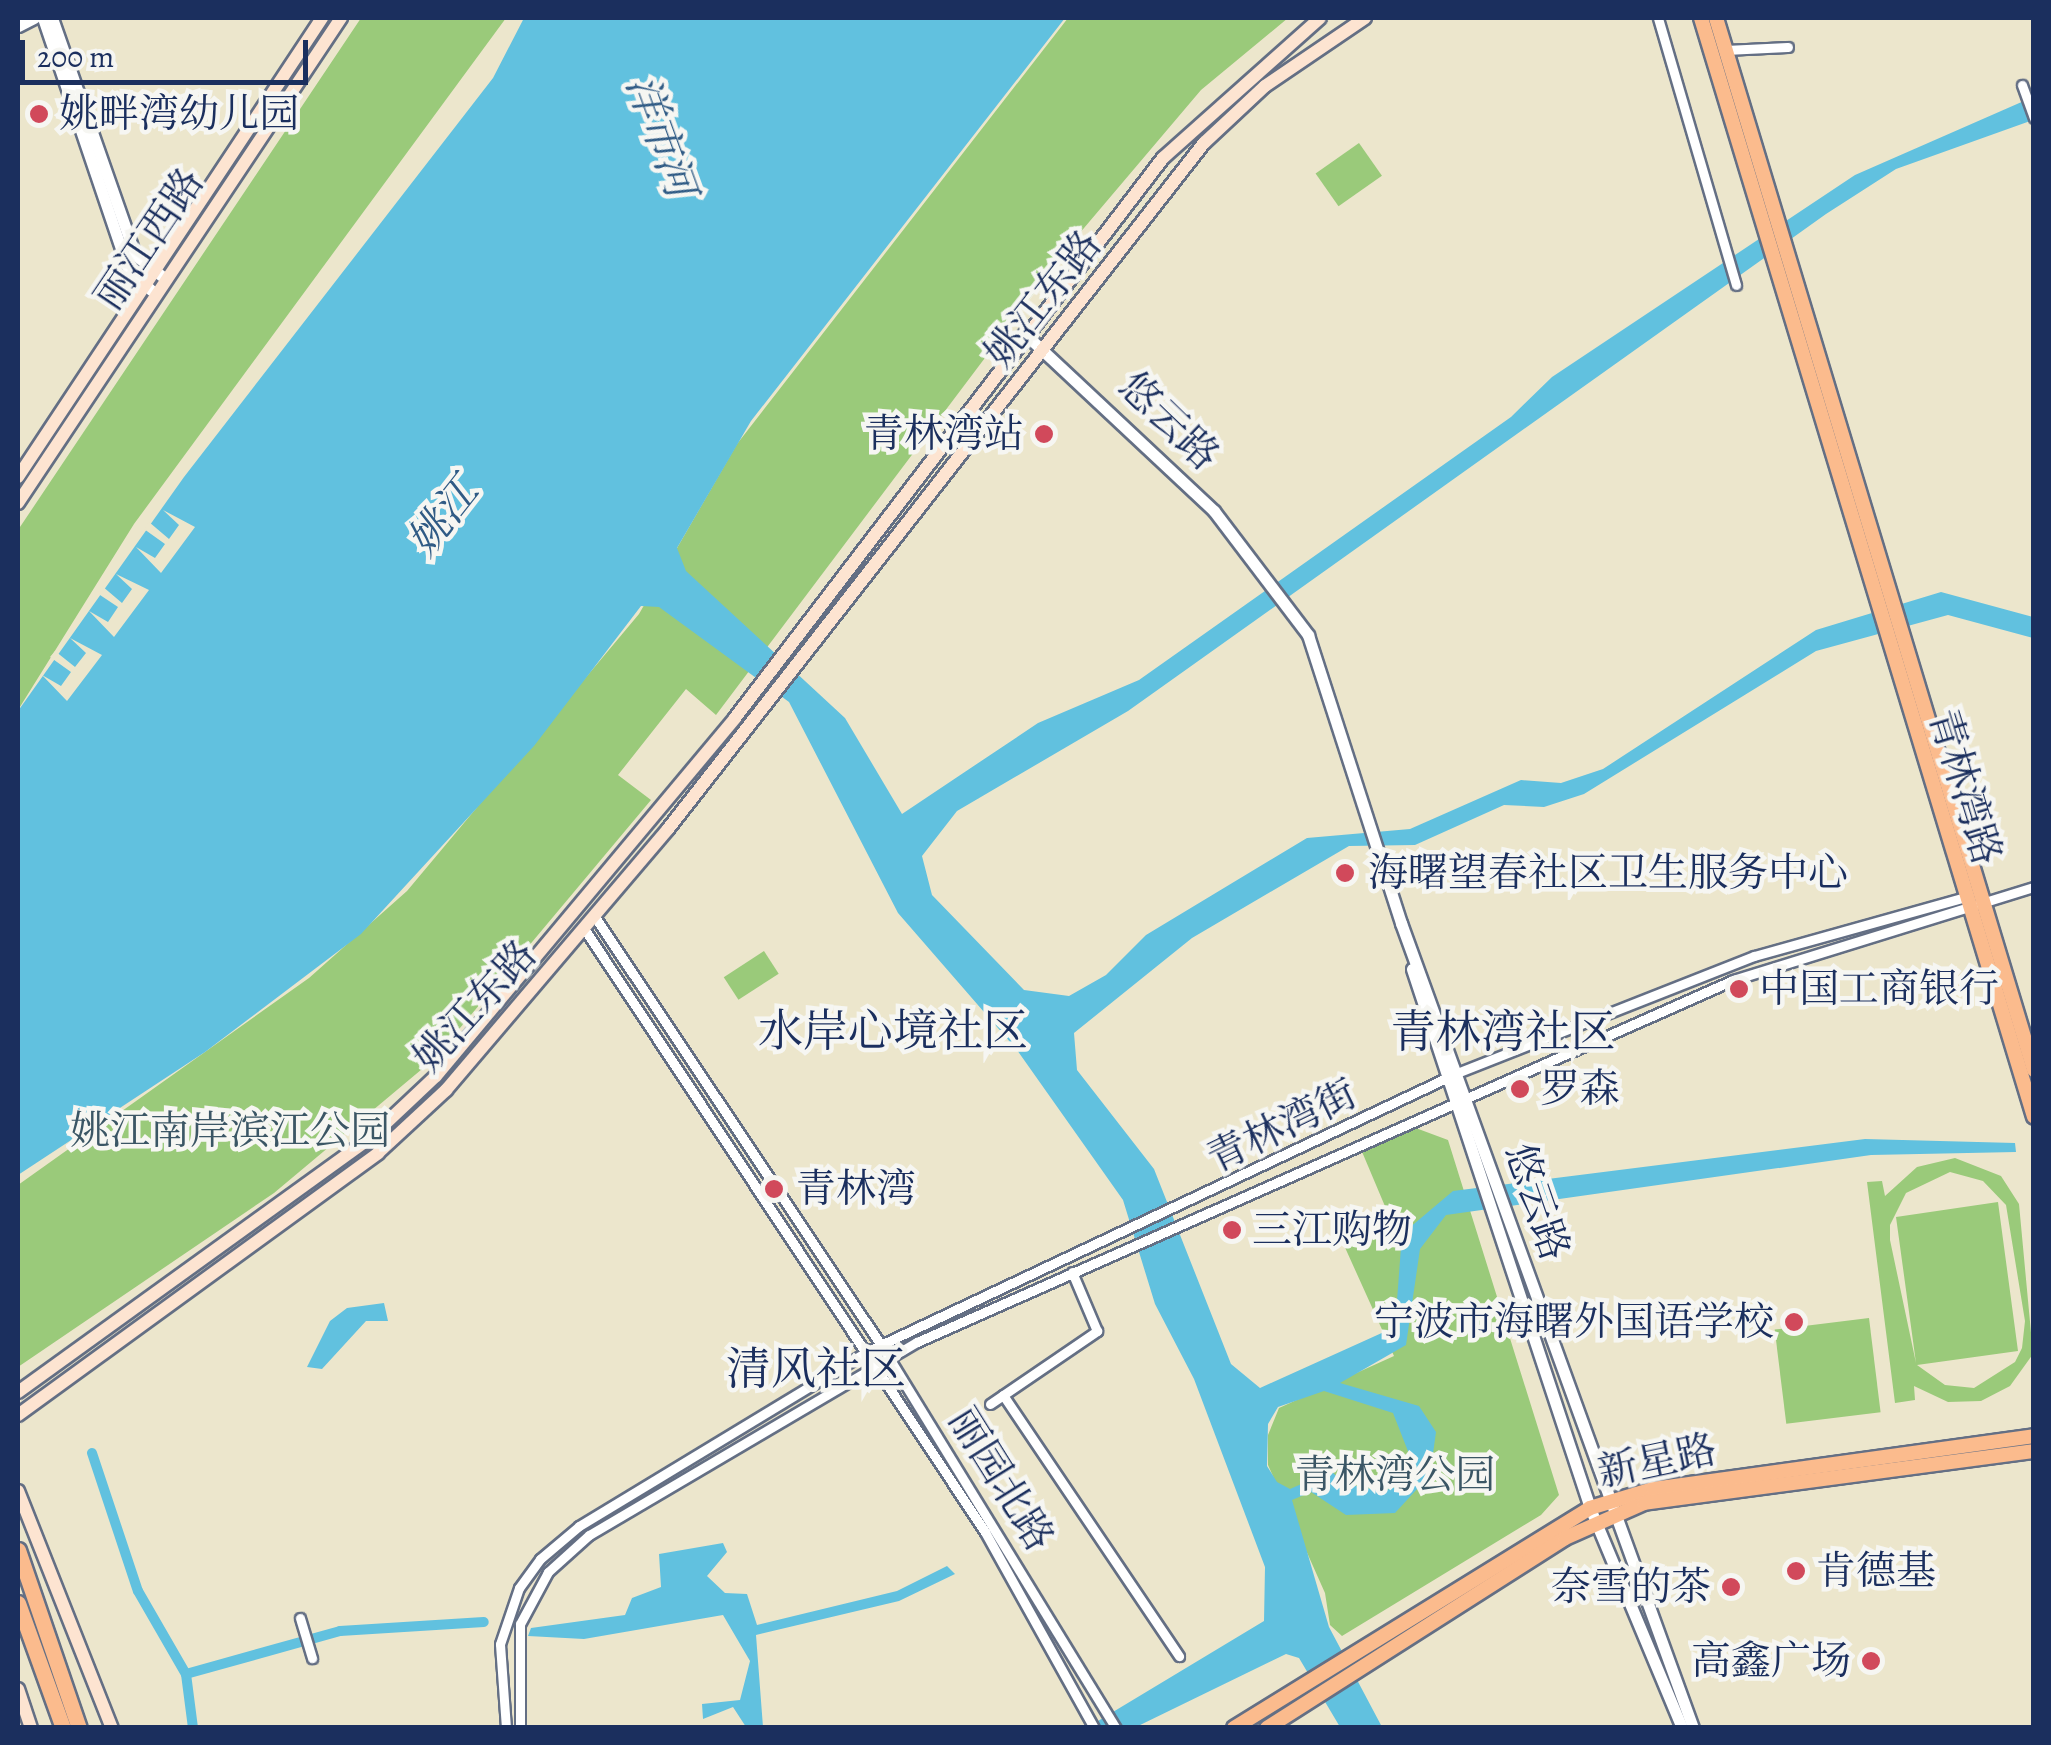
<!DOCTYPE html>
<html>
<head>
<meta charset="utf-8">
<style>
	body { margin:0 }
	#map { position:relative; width:2051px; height:1745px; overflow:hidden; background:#ece6cc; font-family:Alegreya,"Noto Serif SC",serif }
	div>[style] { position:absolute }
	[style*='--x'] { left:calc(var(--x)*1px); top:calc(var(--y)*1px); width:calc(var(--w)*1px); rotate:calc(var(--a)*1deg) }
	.green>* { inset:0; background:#9aca7a; transform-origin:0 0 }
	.water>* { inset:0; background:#61c1df }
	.pier>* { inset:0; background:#ece6cc }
	.canal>* { height:10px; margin:-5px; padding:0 5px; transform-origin:5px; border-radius:5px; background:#61c1df }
	.roads { filter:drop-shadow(2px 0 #646f84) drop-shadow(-2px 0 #646f84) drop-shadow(0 2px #646f84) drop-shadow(0 -2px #646f84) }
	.minor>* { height:9px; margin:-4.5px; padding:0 4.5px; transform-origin:4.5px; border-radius:4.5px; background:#fff }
	.tertiary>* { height:11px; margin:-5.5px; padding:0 5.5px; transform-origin:5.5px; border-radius:5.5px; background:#fff }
	.secondary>* { height:12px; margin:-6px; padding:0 6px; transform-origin:6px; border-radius:6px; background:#fde4d1 }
	.primary>* { height:14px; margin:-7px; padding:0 7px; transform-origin:7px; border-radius:7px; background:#fbbb8d }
	.trunk>* { height:15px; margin:-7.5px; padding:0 7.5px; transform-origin:7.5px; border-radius:7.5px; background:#fbbb8d }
	.dots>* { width:28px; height:28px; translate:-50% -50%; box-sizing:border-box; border:5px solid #f6f6f2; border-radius:50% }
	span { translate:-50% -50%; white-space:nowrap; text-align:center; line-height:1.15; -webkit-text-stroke:9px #f6f6f2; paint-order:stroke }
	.poi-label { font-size:40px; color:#1b2f5e }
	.left { translate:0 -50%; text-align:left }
	.right { translate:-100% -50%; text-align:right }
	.street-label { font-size:40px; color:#1b2f5e }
	.park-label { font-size:40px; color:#3b5665 }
	.water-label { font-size:42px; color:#305b85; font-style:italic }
	.quarter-label { font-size:45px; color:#1b2f5e }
	.frame { position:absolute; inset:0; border:20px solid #1b2f5e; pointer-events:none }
	.scale { position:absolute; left:20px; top:40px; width:288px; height:45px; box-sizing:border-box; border:5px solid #1b2f5e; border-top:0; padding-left:12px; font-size:30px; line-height:35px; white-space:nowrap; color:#1b2f5e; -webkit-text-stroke:8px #f6f6f2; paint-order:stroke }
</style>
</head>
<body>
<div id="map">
	<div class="green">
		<i style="clip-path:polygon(361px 18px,506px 18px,134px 524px,18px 710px,18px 530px)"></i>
		<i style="clip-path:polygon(1068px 18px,1288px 18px,1201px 90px,1073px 241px,716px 715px,686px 689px,618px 775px,651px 800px,434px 1059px,274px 1193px,18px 1367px,18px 1185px,309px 978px,407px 891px,639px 614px,737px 444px)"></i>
		<i style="left:1359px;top:143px;width:40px;height:53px;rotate:55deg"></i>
		<i style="left:764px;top:951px;width:27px;height:48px;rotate:57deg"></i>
		<i style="clip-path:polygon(1413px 1127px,1448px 1140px,1559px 1495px,1541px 1515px,1342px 1636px,1330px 1625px,1325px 1593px,1268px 1465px,1268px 1435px,1279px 1408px,1394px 1356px,1338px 1232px,1387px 1211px,1360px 1147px)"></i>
		<i style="clip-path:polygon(evenodd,1955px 1158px,2001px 1176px,2019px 1204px,2033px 1354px,2010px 1386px,1981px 1401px,1948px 1402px,1914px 1386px,1915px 1400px,1895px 1403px,1867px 1182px,1882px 1181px,1885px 1196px,1917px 1167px,1955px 1158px,1950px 1172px,1983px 1181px,2006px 1205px,2025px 1321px,2022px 1348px,2015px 1362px,1974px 1388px,1945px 1385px,1917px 1365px,2018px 1351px,1998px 1202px,1896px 1217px,1916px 1363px,1890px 1240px,1890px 1225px,1906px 1193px,1950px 1172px)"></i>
		<i style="left:1869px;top:1318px;width:95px;height:95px;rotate:83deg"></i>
	</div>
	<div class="water">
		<i style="clip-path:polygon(evenodd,524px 18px,1065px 18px,751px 421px,677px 548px,686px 571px,845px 718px,902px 814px,1038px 723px,1139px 680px,1511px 417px,1552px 377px,1855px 175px,2033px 97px,2033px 120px,1896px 169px,1826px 214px,1128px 711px,957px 811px,922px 856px,932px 895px,1024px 990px,1069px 996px,1106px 975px,1146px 935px,1307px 838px,1410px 829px,1521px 780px,1561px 783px,1603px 769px,1816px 630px,1941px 592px,2033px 617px,2033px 638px,1948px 615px,1816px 651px,1584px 794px,1544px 807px,1504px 805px,1415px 845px,1349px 846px,1192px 938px,1074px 1033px,1077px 1070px,1154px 1169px,1231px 1364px,1260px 1388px,1395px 1327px,1402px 1234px,1453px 1191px,1865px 1139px,2015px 1143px,2016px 1152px,1871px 1155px,1446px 1215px,1420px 1249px,1406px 1345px,1340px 1383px,1419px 1406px,1436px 1432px,1430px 1475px,1395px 1513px,1346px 1515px,1311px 1492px,1292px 1500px,1329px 1627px,1382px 1727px,1340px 1727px,1299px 1658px,1286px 1654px,1136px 1727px,1088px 1727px,1264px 1621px,1265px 1567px,1194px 1379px,1155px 1304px,1123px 1200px,1017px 1050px,898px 913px,789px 702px,659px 607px,641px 606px,534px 746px,361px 934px,205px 1052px,18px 1175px,18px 711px,184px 477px,493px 78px,524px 18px,1324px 1391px,1393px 1413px,1413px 1464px,1408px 1483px,1383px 1491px,1345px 1484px,1331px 1471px,1290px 1489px,1277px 1482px,1267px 1466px,1268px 1424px,1278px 1407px,1324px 1391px)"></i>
		<i style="clip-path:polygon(384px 1303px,388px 1321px,366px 1321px,322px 1369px,307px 1367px,330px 1321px,347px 1308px)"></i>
		<i style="clip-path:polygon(723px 1543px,727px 1552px,707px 1576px,725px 1593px,747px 1594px,757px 1625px,897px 1591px,947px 1566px,955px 1574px,899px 1601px,756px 1635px,763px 1727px,746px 1727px,733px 1707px,703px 1719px,702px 1704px,740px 1700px,750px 1661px,723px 1615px,584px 1639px,528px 1636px,531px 1628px,625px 1615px,632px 1598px,661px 1587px,659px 1554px)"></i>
	</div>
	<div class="pier">
		<i style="clip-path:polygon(163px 510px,195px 527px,161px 573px,136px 547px,155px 558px,165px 544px,144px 529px,149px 522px,169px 539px,179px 525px)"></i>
		<i style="clip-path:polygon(116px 574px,149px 590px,114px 637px,89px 611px,108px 622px,118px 607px,97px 593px,102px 586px,122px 603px,132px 589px)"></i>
		<i style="clip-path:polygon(70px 638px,102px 655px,67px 701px,42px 675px,61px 686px,71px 672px,50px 657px,55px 651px,75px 667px,86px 653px)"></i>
	</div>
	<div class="canal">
		<i style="--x:92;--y:1453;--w:145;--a:71.6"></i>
		<i style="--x:138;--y:1591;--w:96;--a:60"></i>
		<i style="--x:186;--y:1674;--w:54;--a:82.6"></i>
		<i style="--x:186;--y:1674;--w:160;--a:-15.6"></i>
		<i style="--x:340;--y:1631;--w:144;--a:-3.6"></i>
	</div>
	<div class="roads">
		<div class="minor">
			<i style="--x:1658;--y:18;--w:278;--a:73.7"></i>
			<i style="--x:1725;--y:50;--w:63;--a:-2.7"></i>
			<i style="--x:2022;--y:85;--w:35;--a:70"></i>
			<i style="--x:595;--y:917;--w:515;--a:56.25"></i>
			<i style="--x:881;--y:1345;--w:449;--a:58.5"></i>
			<i style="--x:585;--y:930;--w:723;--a:56.4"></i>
			<i style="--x:985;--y:1532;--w:224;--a:60.9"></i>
			<i style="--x:1003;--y:1395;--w:315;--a:56"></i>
			<i style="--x:990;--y:1404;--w:130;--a:-34.3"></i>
			<i style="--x:1097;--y:1331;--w:64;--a:-113"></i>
			<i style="--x:300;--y:1618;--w:42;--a:73.3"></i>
			<i style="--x:506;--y:1728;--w:84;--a:-94.1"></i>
			<i style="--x:500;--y:1644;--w:59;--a:-71.3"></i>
			<i style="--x:519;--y:1588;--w:36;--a:-54"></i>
			<i style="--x:540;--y:1559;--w:51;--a:-40.2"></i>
			<i style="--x:579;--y:1526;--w:338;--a:-31.2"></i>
			<i style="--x:868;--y:1351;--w:651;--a:-25.27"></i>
			<i style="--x:1457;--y:1073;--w:319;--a:-21.5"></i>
			<i style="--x:1754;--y:956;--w:223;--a:-15.6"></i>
			<i style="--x:520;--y:1728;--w:104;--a:-90"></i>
			<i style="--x:520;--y:1624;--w:59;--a:-61.7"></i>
			<i style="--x:548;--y:1572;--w:55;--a:-42.1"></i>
			<i style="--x:589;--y:1535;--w:381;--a:-30.5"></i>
			<i style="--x:917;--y:1342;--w:893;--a:-23.92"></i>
			<i style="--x:1733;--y:980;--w:315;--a:-17.2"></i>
		</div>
		<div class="tertiary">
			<i style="--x:43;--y:18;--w:262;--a:71.3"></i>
			<i style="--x:127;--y:266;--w:34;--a:45"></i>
			<i style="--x:52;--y:18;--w:251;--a:70.7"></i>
			<i style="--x:135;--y:255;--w:33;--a:38"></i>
			<i style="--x:18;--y:26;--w:18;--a:-27"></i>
			<i style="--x:1024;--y:333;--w:260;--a:43.1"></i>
			<i style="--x:1214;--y:511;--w:156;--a:52.8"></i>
			<i style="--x:1308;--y:635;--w:303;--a:72.1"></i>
			<i style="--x:1401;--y:923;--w:856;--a:70.06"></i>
			<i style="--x:1412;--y:969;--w:568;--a:71.72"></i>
			<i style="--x:1590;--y:1508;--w:238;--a:67.3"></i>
		</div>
		<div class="secondary">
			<i style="--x:18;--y:477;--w:551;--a:-56.48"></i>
			<i style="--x:18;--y:503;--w:583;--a:-56.34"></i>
			<i style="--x:18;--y:1392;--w:431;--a:-35.8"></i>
			<i style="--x:368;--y:1140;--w:93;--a:-43.3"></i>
			<i style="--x:436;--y:1076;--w:466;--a:-50.1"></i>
			<i style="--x:735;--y:718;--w:705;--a:-52.61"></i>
			<i style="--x:1163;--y:158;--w:210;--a:-41.7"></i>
			<i style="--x:18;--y:1415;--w:445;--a:-36"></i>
			<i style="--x:378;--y:1153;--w:93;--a:-42.8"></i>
			<i style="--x:446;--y:1090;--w:343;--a:-49.6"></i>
			<i style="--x:668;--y:829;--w:871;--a:-52"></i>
			<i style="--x:1204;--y:143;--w:83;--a:-43.1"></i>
			<i style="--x:1265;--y:86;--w:121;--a:-34.2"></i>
			<i style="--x:18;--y:1491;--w:255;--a:68.4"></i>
			<i style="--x:18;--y:1689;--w:41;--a:71.6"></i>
		</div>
		<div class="primary">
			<i style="--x:1701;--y:18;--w:1148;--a:73.14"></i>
			<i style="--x:1716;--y:18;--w:1099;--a:73.18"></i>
			<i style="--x:1234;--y:1728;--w:418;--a:-31.7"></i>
			<i style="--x:1590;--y:1508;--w:66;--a:-16.8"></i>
			<i style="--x:1653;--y:1489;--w:385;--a:-7.9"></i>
			<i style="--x:1267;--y:1728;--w:353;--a:-32.5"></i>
			<i style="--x:1565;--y:1538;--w:86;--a:-23.9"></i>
			<i style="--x:1644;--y:1503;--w:393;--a:-7.6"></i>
		</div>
		<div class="trunk">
			<i style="--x:18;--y:1550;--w:188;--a:71.1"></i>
			<i style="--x:18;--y:1603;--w:133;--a:70.2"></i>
		</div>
	</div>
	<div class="dots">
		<i style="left:39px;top:114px;background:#d1495b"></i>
		<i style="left:1044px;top:434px;background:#d1495b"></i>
		<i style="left:1345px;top:873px;background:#d1495b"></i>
		<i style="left:1739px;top:989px;background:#d1495b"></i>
		<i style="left:1520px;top:1089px;background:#d1495b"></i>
		<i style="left:774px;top:1189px;background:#d1495b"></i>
		<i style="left:1232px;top:1230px;background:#d1495b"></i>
		<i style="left:1794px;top:1322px;background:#d1495b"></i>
		<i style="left:1796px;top:1571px;background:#d1495b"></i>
		<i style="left:1731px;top:1587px;background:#d1495b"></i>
		<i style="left:1871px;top:1661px;background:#d1495b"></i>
	</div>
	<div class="poi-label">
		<span class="left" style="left:59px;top:114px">姚畔湾幼儿园</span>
		<span class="right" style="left:1024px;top:434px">青林湾站</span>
		<span class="left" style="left:1368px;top:873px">海曙望春社区卫生服务中心</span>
		<span class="left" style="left:1759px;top:989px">中国工商银行</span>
		<span class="left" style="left:1540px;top:1089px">罗森</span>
		<span class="left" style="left:796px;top:1189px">青林湾</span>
		<span class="left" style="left:1252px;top:1230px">三江购物</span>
		<span class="right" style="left:1774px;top:1322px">宁波市海曙外国语学校</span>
		<span class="left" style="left:1816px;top:1571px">肯德基</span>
		<span class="right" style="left:1711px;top:1587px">奈雪的茶</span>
		<span class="right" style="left:1851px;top:1661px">高鑫广场</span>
	</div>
	<div class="street-label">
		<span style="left:149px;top:239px;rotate:-56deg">丽江西路</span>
		<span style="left:1043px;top:299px;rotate:-52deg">姚江东路</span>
		<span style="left:1169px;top:421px;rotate:44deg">悠云路</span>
		<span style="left:1965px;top:787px;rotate:73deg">青林湾路</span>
		<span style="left:475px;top:1006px;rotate:-48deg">姚江东路</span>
		<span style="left:1282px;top:1126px;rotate:-26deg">青林湾街</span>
		<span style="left:1537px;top:1202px;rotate:71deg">悠云路</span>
		<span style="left:1657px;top:1461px;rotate:-12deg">新星路</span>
		<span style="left:1001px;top:1479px;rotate:58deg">丽园北路</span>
	</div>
	<div class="park-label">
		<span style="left:230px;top:1131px">姚江南岸滨江公园</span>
		<span style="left:1395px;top:1475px">青林湾公园</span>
	</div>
	<div class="water-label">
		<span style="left:661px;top:136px;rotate:70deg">洋市河</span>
		<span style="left:443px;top:517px;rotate:-52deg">姚江</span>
	</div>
	<div class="quarter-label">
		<span style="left:893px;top:1032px">水岸心境社区</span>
		<span style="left:1503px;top:1033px">青林湾社区</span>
		<span style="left:816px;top:1370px">清风社区</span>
	</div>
	<div class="frame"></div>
	<div class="scale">200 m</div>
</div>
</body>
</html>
